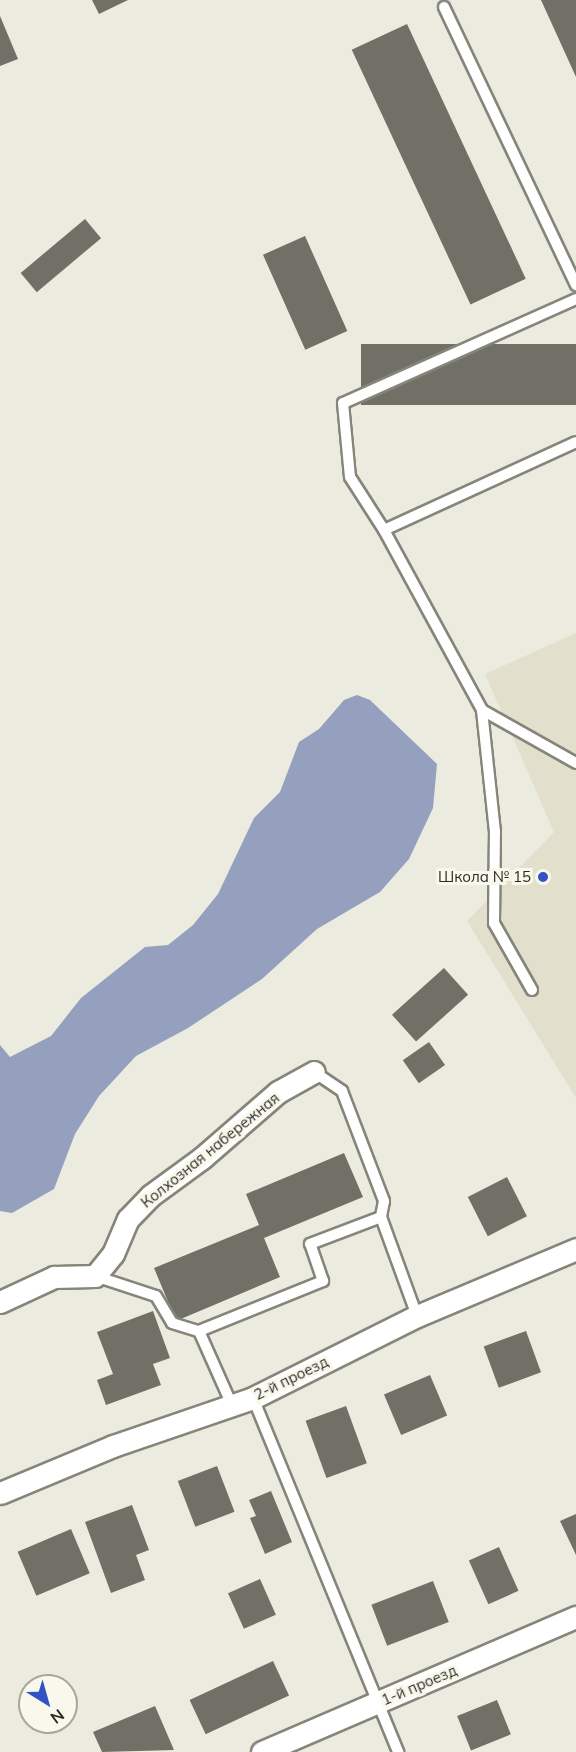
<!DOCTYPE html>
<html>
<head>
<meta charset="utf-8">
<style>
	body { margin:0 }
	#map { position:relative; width:576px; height:1752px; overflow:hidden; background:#ecebdf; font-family:Mulish,sans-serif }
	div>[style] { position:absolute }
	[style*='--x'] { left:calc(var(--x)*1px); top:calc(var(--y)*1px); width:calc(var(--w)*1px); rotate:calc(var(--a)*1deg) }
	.built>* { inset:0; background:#e2dfcd }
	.water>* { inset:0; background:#94a0bd }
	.building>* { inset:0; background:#717066; transform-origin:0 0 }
	.roads { filter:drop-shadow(2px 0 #86857a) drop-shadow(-2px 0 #86857a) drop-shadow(0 2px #86857a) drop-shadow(0 -2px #86857a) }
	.service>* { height:10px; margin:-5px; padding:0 5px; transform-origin:5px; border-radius:5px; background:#fff }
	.minor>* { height:21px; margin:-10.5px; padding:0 10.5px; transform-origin:10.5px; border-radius:10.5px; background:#fff }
	.dots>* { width:16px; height:16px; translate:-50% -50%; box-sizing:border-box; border:3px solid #f9f8ec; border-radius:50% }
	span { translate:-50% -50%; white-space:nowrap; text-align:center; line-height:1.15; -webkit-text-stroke:6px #f9f8ec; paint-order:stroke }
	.poi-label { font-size:15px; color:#2b2b26 }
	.right { translate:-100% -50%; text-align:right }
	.street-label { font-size:15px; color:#2b2b26 }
	.north { position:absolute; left:18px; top:1674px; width:60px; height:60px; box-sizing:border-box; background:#f9f8ec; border:2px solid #a7a69d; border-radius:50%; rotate:143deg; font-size:16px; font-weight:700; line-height:24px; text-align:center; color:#2b2b26 }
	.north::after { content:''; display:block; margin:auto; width:21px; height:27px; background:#3353c4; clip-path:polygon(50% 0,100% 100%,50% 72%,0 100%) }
</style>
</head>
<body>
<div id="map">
	<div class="built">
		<i style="clip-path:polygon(576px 633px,576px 1098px,467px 921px,554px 832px,485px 674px)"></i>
	</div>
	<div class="water">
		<i style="clip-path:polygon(357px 695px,370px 700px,437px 764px,433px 808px,409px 859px,380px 892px,317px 929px,262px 979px,188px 1028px,136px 1056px,99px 1096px,75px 1134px,54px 1189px,12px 1213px,0 1211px,0 1045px,10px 1057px,51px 1036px,81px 998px,145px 947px,168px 945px,193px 925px,218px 894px,254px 818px,280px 792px,299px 742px,319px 729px,344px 700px)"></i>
	</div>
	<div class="building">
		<i style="clip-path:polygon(92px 0,128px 0,99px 14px)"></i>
		<i style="clip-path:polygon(541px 0,576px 0,576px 77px)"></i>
		<i style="clip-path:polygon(0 16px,18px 59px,0 66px)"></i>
		<i style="left:407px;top:24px;width:281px;height:61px;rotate:65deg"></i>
		<i style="left:85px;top:219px;width:25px;height:84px;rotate:50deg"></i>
		<i style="left:305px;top:236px;width:104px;height:46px;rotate:66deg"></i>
		<i style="left:576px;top:344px;width:61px;height:215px;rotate:90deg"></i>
		<i style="left:444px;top:968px;width:36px;height:70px;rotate:48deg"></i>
		<i style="left:429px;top:1042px;width:28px;height:32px;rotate:55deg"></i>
		<i style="clip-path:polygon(344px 1153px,363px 1197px,264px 1238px,280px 1277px,176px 1321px,154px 1268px,259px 1225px,246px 1194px)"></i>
		<i style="left:507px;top:1177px;width:44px;height:44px;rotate:63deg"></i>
		<i style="clip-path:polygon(153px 1311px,170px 1358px,153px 1364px,161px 1385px,106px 1405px,97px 1380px,113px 1374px,97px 1332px)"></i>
		<i style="left:526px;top:1331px;width:44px;height:45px;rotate:70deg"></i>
		<i style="left:430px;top:1375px;width:44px;height:50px;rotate:67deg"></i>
		<i style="left:346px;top:1406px;width:61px;height:43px;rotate:70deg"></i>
		<i style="left:217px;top:1466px;width:49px;height:42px;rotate:69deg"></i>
		<i style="clip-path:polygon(271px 1491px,292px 1542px,265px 1554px,250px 1518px,256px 1516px,249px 1500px)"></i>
		<i style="clip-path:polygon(132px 1505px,149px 1550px,136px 1555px,145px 1580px,111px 1593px,85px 1522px)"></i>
		<i style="clip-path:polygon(576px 1514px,576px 1555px,560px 1521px)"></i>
		<i style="left:71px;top:1529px;width:48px;height:58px;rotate:67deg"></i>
		<i style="left:499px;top:1547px;width:48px;height:33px;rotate:66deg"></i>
		<i style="left:260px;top:1579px;width:39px;height:35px;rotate:66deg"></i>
		<i style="left:433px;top:1581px;width:44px;height:66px;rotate:69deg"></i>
		<i style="left:273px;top:1661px;width:38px;height:92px;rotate:65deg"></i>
		<i style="left:497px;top:1700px;width:37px;height:43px;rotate:68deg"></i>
		<i style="clip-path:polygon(155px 1706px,174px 1750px,102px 1752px,93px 1732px)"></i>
	</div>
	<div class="roads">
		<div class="service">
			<i style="--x:444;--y:7;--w:308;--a:64.6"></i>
			<i style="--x:576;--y:299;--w:255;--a:155.9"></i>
			<i style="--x:343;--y:403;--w:74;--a:84.6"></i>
			<i style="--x:350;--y:477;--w:63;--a:57.3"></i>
			<i style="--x:384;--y:530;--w:211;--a:-24.6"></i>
			<i style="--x:384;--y:530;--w:205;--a:61.4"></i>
			<i style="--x:532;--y:990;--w:77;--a:-119.6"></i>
			<i style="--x:494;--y:923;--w:91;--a:-89.4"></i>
			<i style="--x:495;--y:832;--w:123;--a:-96.1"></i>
			<i style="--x:482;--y:710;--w:108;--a:29.4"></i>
			<i style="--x:314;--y:1072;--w:34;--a:34"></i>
			<i style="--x:342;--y:1091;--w:118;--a:69.1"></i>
			<i style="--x:384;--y:1201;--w:16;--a:101"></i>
			<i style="--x:381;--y:1217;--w:105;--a:70"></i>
			<i style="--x:95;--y:1276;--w:64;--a:18.2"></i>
			<i style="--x:156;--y:1296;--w:31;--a:59"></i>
			<i style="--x:172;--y:1323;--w:28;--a:17"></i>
			<i style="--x:199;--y:1331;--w:79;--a:66"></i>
			<i style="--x:199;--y:1331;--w:134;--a:-22"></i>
			<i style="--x:323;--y:1281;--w:39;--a:-109"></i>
			<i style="--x:310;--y:1244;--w:76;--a:-20.8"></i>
			<i style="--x:253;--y:1398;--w:383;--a:67.7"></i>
		</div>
		<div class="minor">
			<i style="--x:0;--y:1302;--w:60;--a:-24.8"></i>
			<i style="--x:54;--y:1277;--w:41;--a:-1.4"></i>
			<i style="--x:95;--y:1276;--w:28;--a:-51"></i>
			<i style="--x:113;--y:1254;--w:38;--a:-67"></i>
			<i style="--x:128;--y:1219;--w:32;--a:-46"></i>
			<i style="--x:150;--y:1196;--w:64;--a:-36.2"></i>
			<i style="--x:202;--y:1158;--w:101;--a:-41"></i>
			<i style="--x:278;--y:1092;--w:41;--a:-29.1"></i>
			<i style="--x:0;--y:1493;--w:122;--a:-22.6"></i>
			<i style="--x:113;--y:1446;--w:148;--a:-18.9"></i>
			<i style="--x:253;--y:1398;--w:183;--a:-26.6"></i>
			<i style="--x:417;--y:1316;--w:173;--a:-22.8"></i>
			<i style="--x:262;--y:1752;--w:342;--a:-23.3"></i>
		</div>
	</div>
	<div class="dots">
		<i style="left:543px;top:877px;background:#3353c4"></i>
	</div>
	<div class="poi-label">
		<span class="right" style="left:531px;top:877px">Школа № 15</span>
	</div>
	<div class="street-label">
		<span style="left:210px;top:1150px;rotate:-39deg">Колхозная набережная</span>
		<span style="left:291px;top:1378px;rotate:-26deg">2-й проезд</span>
		<span style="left:419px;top:1685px;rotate:-23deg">1-й проезд</span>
	</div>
	<div class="north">N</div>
</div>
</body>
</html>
